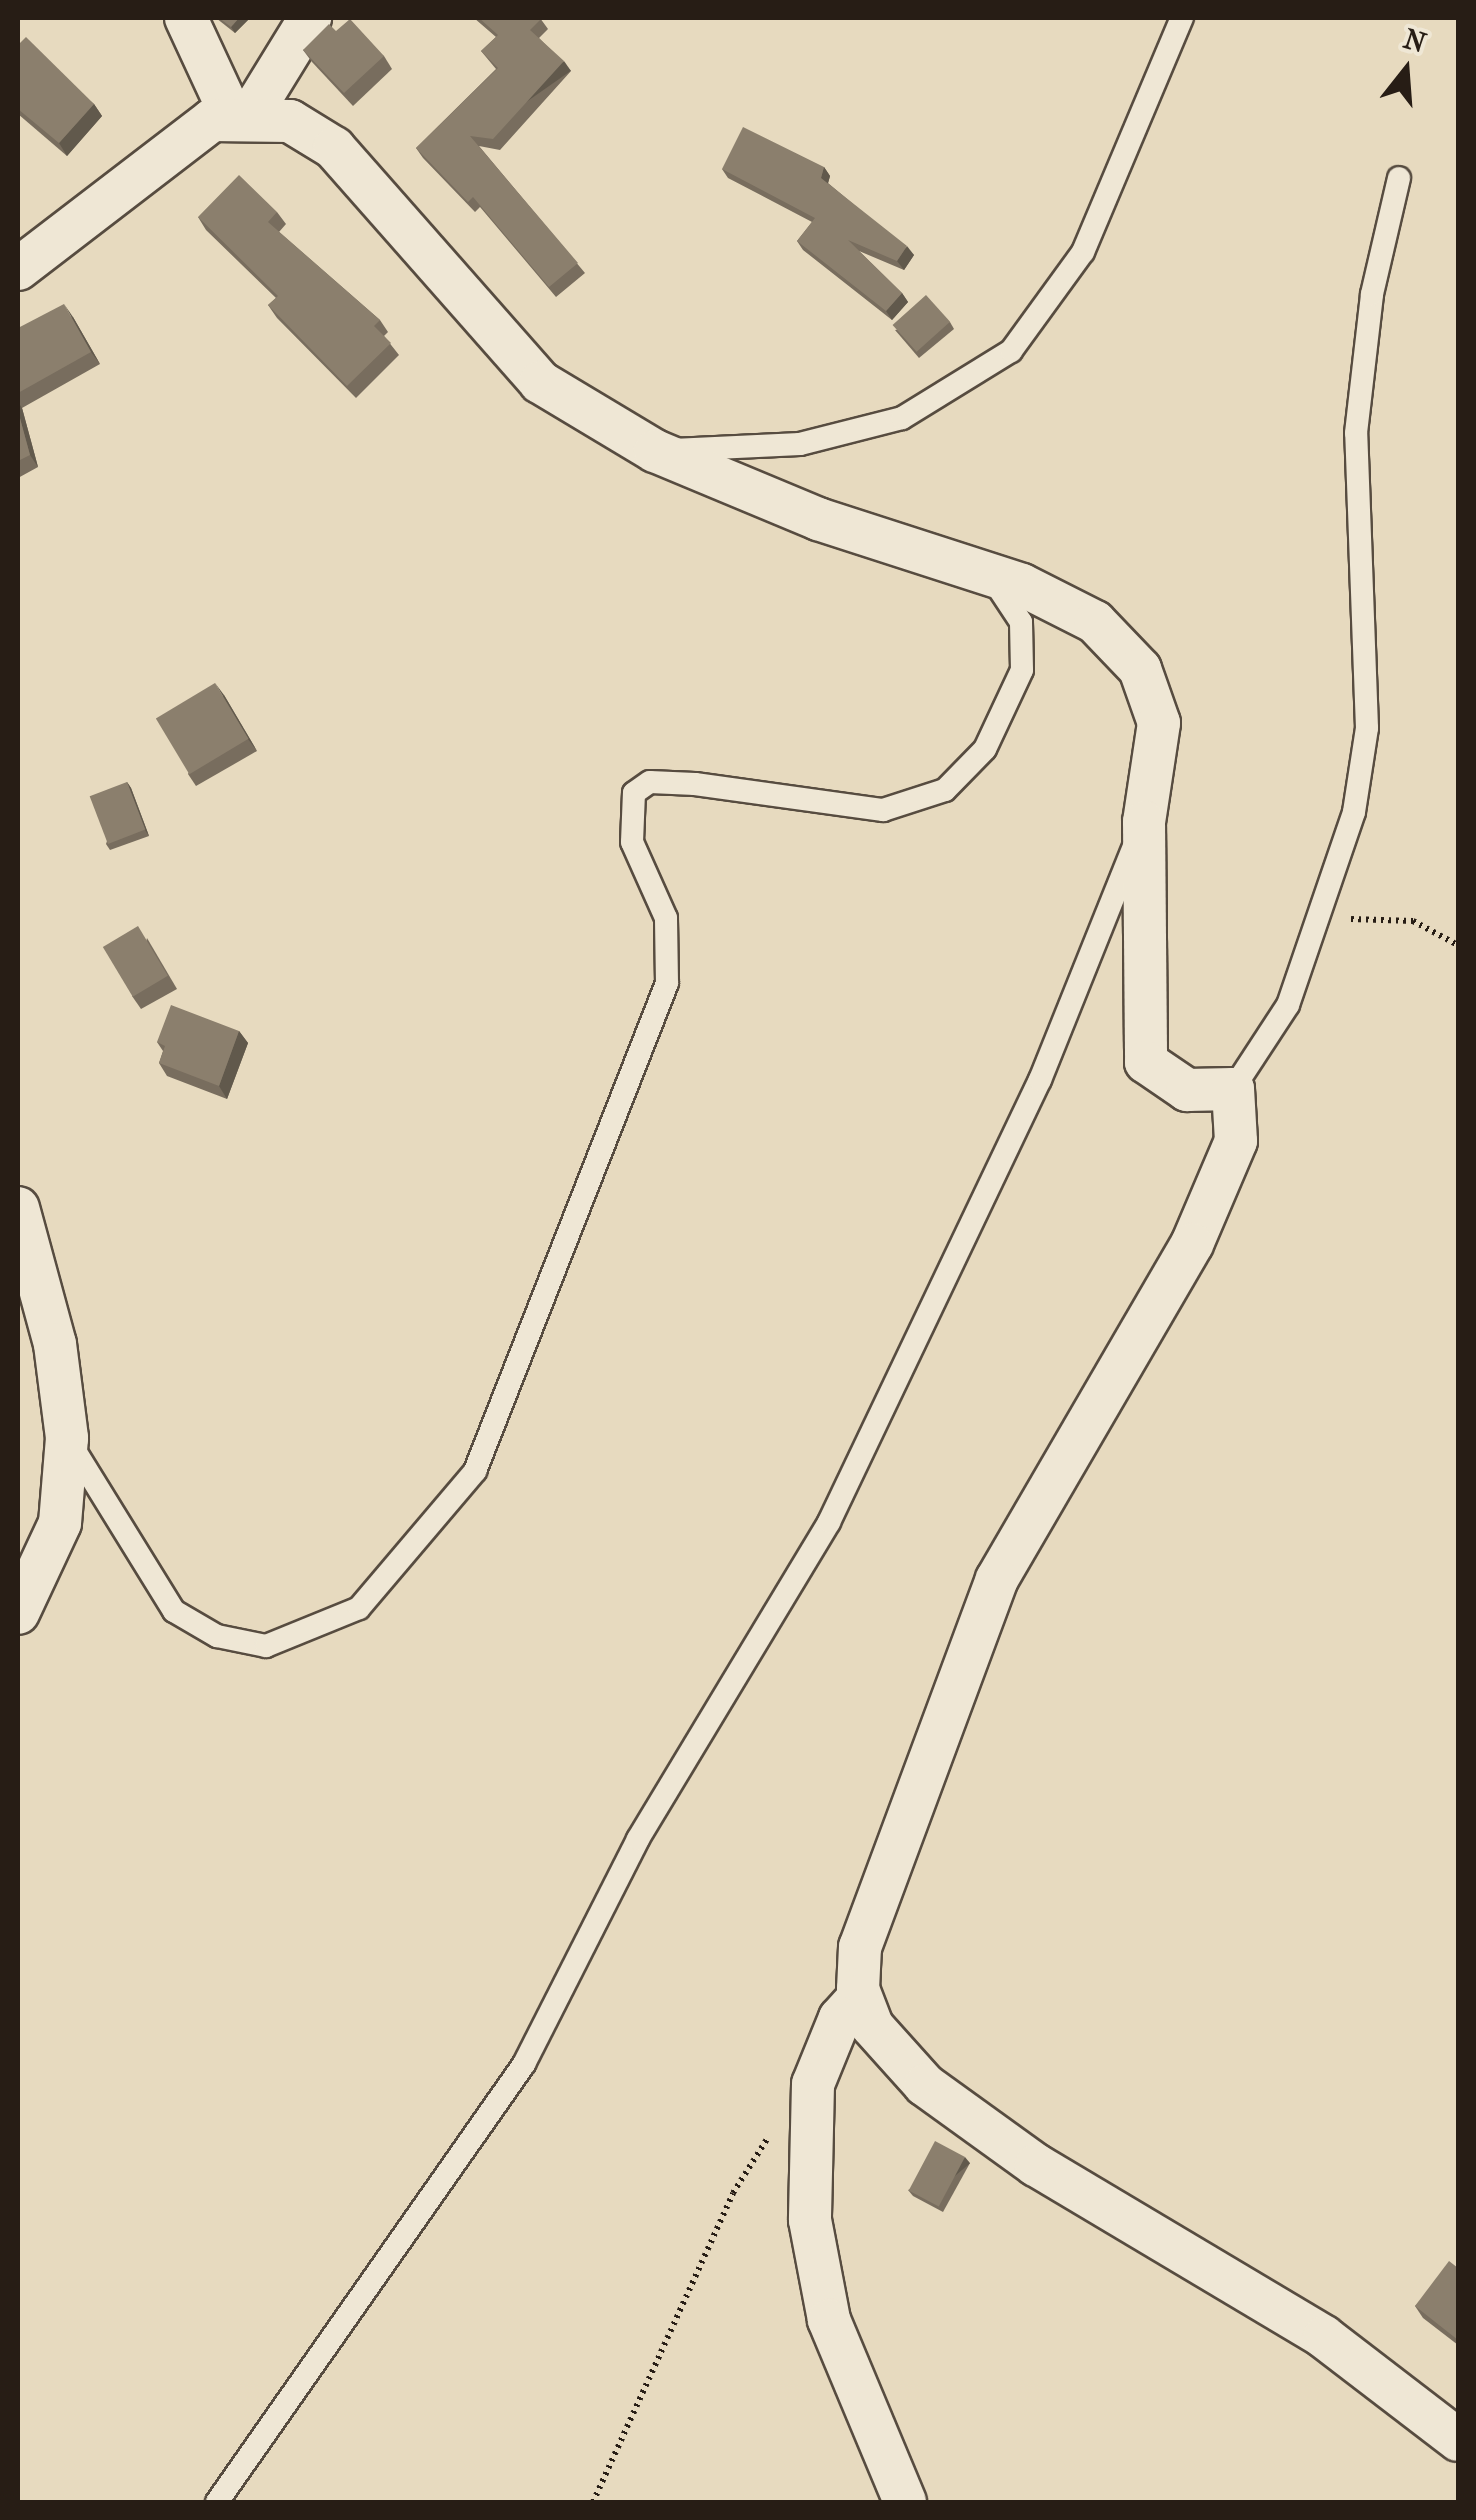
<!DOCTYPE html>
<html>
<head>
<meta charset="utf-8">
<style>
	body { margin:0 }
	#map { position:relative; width:1476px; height:2520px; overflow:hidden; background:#e7dabf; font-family:"IM FELL French Canon",serif }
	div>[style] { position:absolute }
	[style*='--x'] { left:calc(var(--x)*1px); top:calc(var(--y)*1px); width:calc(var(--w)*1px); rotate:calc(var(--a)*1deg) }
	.path>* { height:6px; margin-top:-3px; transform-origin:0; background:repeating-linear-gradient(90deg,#271d15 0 2.5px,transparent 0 7.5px) }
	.roads { filter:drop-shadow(2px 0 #574c40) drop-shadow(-2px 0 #574c40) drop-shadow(0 2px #574c40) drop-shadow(0 -2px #574c40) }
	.service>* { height:22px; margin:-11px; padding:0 11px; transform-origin:11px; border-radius:11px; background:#efe7d5 }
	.minor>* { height:42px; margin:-21px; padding:0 21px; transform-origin:21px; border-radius:21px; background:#efe7d5 }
	.wall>* { inset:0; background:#786d5e }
	.shaded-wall>* { inset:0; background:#61594c; transform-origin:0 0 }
	.building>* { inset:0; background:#8b7f6d; transform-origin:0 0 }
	span { translate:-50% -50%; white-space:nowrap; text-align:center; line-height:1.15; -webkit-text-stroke:9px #efe7d5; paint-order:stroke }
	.frame { position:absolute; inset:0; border:20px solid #271d15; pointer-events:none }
	.north { position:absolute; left:1356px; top:20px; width:100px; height:100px; -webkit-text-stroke:8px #efe7d5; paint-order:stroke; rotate:17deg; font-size:28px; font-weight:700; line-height:40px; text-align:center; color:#271d15 }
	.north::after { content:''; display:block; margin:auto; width:35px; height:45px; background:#271d15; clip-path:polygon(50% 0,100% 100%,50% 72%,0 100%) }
</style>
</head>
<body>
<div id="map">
	<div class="path">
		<i style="--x:1351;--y:919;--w:62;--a:1.8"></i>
		<i style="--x:1413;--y:921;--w:51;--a:28.1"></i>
		<i style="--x:593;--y:2502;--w:339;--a:-65.6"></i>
		<i style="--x:733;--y:2193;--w:64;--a:-57.8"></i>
	</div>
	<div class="roads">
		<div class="service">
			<i style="--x:673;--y:450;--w:127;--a:-2.7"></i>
			<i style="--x:800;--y:444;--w:105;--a:-14.3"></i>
			<i style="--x:902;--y:418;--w:128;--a:-31.6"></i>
			<i style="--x:1011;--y:351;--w:122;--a:-54"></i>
			<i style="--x:1083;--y:252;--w:254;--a:-67.1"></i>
			<i style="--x:1233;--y:1089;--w:100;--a:-56.8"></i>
			<i style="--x:1288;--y:1005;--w:204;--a:-71.1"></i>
			<i style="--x:1354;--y:812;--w:85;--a:-81.2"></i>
			<i style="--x:1367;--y:728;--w:295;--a:-92.1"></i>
			<i style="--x:1356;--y:433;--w:140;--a:-83.4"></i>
			<i style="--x:1372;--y:294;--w:119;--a:-76.9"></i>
			<i style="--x:72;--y:1446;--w:194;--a:58.3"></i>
			<i style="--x:174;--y:1611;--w:50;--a:30.2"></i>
			<i style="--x:217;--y:1636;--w:50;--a:11.5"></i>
			<i style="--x:266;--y:1646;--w:100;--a:-22.2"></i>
			<i style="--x:359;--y:1608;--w:180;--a:-49.7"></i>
			<i style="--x:475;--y:1471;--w:524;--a:-68.52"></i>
			<i style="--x:667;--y:983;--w:65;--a:-90.9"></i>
			<i style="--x:666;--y:918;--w:83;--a:-114.1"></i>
			<i style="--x:632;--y:842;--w:49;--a:-87.7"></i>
			<i style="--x:634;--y:793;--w:19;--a:-35"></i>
			<i style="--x:650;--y:782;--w:45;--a:2.5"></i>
			<i style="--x:695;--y:784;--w:190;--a:7.9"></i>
			<i style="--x:883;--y:810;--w:65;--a:-17.9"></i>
			<i style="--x:945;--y:790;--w:57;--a:-45.7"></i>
			<i style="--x:985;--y:749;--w:87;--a:-64.9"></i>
			<i style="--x:1022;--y:670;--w:48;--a:-91.2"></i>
			<i style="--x:1021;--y:622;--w:49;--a:-123.4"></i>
			<i style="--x:217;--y:2502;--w:535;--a:-54.97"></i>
			<i style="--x:524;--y:2064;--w:252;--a:-63.1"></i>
			<i style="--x:638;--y:1839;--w:370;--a:-58.9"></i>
			<i style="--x:829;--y:1522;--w:490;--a:-64.5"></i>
			<i style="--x:1040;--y:1080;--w:254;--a:-68.1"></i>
		</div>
		<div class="minor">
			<i style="--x:186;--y:18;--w:109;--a:65.1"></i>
			<i style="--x:251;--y:114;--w:113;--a:-58.4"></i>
			<i style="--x:18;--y:269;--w:245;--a:-37.5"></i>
			<i style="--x:212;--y:120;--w:78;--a:0.7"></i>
			<i style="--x:290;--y:121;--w:52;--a:31.5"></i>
			<i style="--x:334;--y:148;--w:312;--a:48.6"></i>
			<i style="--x:540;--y:382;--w:134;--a:31"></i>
			<i style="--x:655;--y:451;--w:177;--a:22.6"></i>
			<i style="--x:818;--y:519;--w:214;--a:17.9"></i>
			<i style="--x:1022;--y:585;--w:82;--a:26.9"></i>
			<i style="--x:1095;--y:622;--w:65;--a:46.2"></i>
			<i style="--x:1140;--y:669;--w:57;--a:70.6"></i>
			<i style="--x:1159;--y:723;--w:100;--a:98.6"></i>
			<i style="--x:1144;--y:822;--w:240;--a:89.5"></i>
			<i style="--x:1146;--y:1062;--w:50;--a:34.3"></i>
			<i style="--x:1187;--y:1090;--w:46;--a:-1.2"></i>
			<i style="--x:1233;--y:1089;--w:52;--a:86.7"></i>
			<i style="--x:1236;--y:1141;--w:112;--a:113.1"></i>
			<i style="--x:1192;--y:1244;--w:388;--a:120.2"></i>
			<i style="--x:997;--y:1579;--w:393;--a:110.4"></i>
			<i style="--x:860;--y:1947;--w:42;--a:92.7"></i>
			<i style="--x:858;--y:1989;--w:40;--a:69"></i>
			<i style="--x:872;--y:2026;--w:79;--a:48.1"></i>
			<i style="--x:925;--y:2085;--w:137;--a:35.8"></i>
			<i style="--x:1036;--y:2165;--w:335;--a:30.8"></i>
			<i style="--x:1324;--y:2337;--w:169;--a:37.5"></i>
			<i style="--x:18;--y:1208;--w:141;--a:74.8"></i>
			<i style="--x:55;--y:1344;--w:95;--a:82.7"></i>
			<i style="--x:67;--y:1438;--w:85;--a:94.7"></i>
			<i style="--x:60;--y:1523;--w:99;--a:115"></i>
			<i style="--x:860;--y:1996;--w:30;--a:132"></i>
			<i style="--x:840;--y:2018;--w:71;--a:112.2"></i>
			<i style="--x:813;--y:2084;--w:136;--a:91.3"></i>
			<i style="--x:810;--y:2220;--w:102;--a:79.2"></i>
			<i style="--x:829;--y:2320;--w:197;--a:67.3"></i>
		</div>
	</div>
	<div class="wall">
		<i style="clip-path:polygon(216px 18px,250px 18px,235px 33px)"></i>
		<i style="clip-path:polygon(474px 18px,540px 18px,548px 29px,539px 38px,571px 71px,500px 150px,479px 146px,585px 273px,556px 297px,480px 207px,475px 212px,423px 158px,416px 148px,496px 69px,481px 51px,496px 37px)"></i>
		<i style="clip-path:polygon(336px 31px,384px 56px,392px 69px,353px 106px,312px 62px,303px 50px)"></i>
		<i style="clip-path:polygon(18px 45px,94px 104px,102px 116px,67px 156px,18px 114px)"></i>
		<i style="clip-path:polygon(824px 167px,830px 176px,828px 183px,914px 255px,904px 270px,859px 251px,902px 293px,908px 302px,892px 320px,803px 250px,797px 241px,812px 222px,728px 178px,722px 169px)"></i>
		<i style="clip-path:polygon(277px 212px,286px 224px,279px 232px,380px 320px,388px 332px,384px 336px,399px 355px,356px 398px,277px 318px,268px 305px,276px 298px,206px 230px,198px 217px)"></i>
		<i style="clip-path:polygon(73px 317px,100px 364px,22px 408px,38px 467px,18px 478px,18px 328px)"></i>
		<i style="clip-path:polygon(950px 322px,954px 329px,919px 358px,895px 330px)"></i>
		<i style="clip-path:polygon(224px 695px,257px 751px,196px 786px,188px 774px)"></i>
		<i style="clip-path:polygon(127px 782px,131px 788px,149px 836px,110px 850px,106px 844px)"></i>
		<i style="clip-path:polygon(147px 938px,177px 989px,141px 1009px,132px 996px)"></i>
		<i style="clip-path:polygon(239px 1031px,248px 1043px,227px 1099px,167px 1076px,159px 1063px,163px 1051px,157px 1042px)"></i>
		<i style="clip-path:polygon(970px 2163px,943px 2212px,913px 2196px,908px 2190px)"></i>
		<i style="clip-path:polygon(1458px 2268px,1458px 2345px,1423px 2318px,1415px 2306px)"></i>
	</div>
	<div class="shaded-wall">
		<i style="clip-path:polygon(239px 18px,250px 18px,235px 33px,231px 27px)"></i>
		<i style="left:564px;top:61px;width:12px;height:105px;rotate:55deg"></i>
		<i style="clip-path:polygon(94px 104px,102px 116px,67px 156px,59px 143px)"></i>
		<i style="clip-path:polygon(824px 167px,830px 176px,827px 187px,821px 178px)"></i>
		<i style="clip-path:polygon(907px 246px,914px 255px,904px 270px,897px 261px)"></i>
		<i style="clip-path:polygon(902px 293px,908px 302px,892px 320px,886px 311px)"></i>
		<i style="clip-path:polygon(64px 304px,73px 317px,100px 364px,91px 352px)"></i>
		<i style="clip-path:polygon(18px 402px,22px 408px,38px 467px,30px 455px,18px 411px)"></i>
		<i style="clip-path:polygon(215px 683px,224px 695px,257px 751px,248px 739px)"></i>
		<i style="clip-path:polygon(127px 782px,131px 788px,149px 836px,145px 830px)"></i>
		<i style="clip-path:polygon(239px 1031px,248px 1043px,227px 1099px,219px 1086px)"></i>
		<i style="left:965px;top:2157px;width:8px;height:56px;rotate:50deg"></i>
	</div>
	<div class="building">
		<i style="clip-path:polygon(219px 18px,239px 18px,231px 27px)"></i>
		<i style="clip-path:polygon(479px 18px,540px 18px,541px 19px,530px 30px,564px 61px,493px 139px,470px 136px,578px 263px,549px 287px,473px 197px,468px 202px,416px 148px,498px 68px,481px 51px,498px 35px)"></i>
		<i style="clip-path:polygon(350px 19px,384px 56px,344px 93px,303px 50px,329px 24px,336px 31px)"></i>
		<i style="clip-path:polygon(26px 37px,94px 104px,59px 143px,18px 109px,18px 45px)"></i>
		<i style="clip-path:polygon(743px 127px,824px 167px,821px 178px,907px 246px,897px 261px,848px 240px,902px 293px,886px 311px,797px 241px,815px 218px,722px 169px)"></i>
		<i style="clip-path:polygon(239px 175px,277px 212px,268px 222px,380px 320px,374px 326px,391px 343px,347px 386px,268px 305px,278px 296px,198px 217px)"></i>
		<i style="left:926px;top:295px;width:36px;height:45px;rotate:48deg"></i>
		<i style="clip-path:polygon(64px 304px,91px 352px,18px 393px,18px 328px)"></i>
		<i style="clip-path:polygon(18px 411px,30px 455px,18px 461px)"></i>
		<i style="left:215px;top:683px;width:65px;height:69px;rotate:59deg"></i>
		<i style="left:127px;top:782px;width:51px;height:40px;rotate:69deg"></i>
		<i style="left:138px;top:926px;width:58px;height:41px;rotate:59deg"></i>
		<i style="clip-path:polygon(171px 1005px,239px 1031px,219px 1086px,159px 1063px,165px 1046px,157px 1042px)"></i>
		<i style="left:935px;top:2141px;width:34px;height:56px;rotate:28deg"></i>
		<i style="clip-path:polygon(1449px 2261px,1458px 2268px,1458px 2340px,1415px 2306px)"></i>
	</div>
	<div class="frame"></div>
	<div class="north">N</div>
</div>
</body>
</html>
